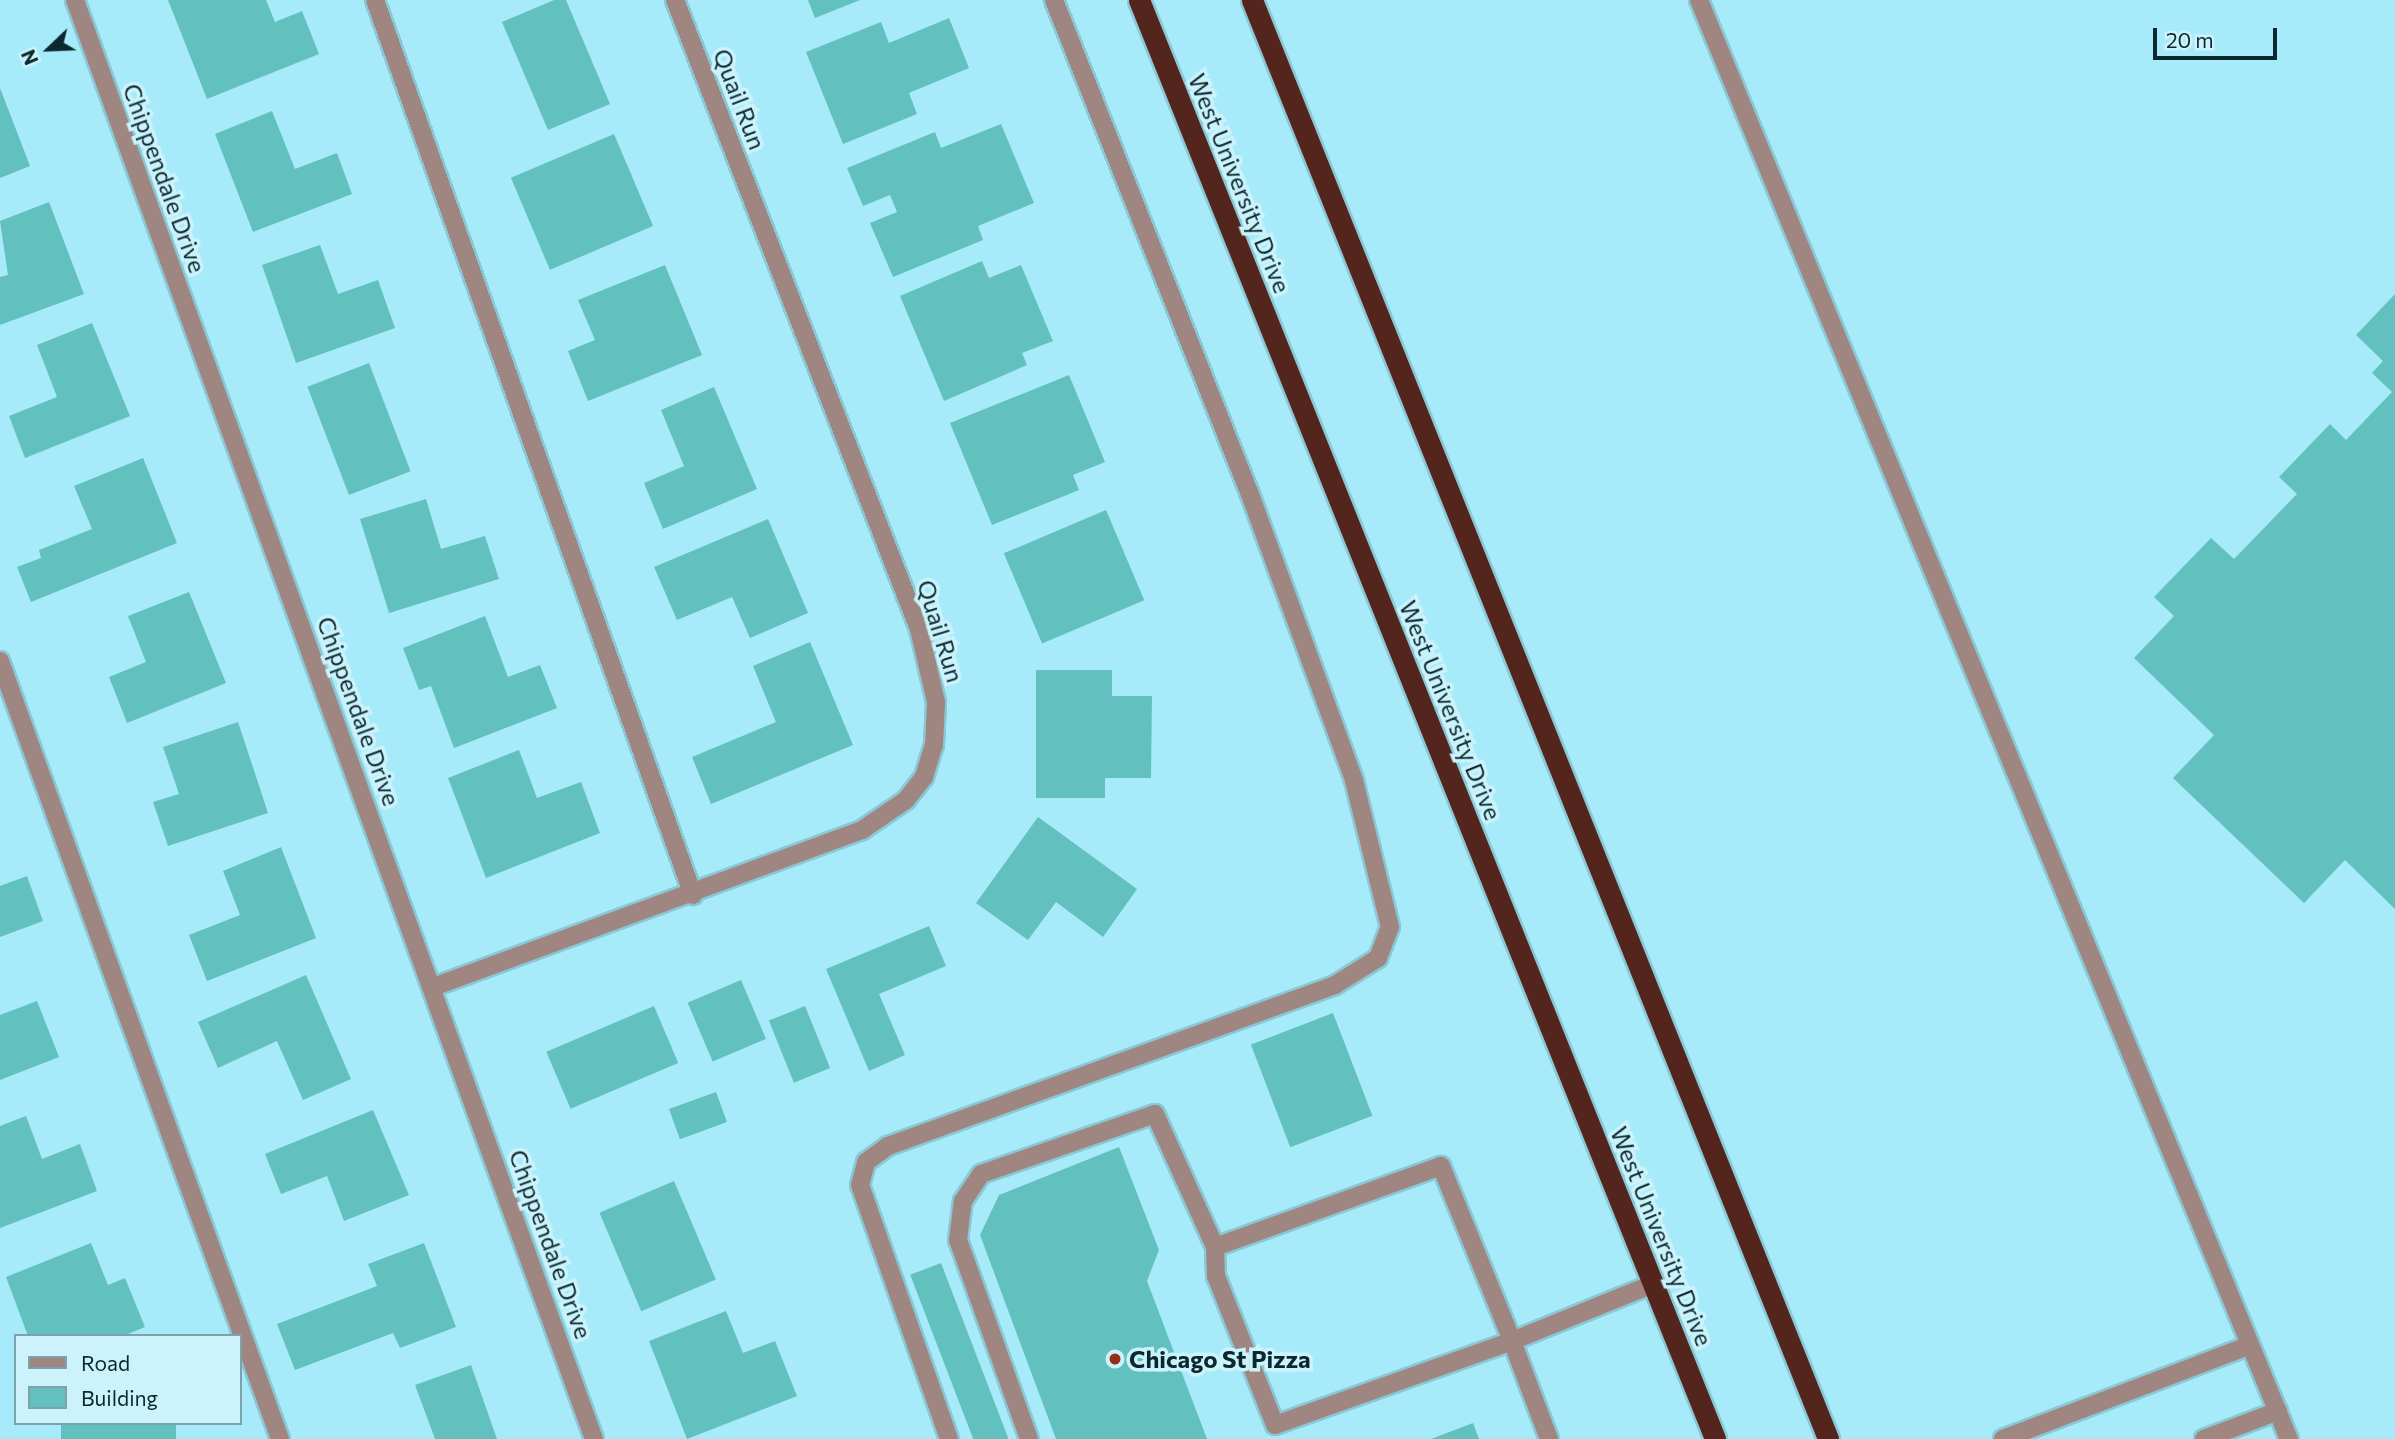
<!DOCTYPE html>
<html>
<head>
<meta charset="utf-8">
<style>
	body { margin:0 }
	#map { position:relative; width:2395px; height:1439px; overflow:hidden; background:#a7ebfa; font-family:Commissioner,sans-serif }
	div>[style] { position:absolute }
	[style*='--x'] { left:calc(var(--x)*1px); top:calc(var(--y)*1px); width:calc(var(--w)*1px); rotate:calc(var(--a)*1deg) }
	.building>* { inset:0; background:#62c0be; transform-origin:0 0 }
	.roads { filter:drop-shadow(2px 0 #8bc8d5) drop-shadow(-2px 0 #8bc8d5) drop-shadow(0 2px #8bc8d5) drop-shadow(0 -2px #8bc8d5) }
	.lane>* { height:18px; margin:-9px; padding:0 9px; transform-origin:9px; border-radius:9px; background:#9f8681 }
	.street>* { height:18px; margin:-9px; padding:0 9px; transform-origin:9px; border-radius:9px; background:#9f8681 }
	.highway>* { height:21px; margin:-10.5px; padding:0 10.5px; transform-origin:10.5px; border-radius:10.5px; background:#53251c }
	.dots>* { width:19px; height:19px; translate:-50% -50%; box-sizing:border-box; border:4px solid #ccf3fc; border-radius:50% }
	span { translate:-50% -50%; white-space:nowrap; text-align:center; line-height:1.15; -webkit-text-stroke:7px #ccf3fc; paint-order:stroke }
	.street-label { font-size:24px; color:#0b282e }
	.poi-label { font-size:24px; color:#0b282e; font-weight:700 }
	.left { translate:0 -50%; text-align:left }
	.legend { position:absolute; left:14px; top:1334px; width:228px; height:91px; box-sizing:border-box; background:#ccf3fc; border:2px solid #7fa2aa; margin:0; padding:9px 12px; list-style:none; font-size:21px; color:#0b282e }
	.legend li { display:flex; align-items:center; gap:14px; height:35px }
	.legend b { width:35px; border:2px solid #7fa2aa }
	.north { position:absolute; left:14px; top:14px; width:70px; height:70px; -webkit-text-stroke:5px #ccf3fc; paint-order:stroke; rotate:247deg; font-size:19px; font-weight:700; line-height:28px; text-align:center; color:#0b282e }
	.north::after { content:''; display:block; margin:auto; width:24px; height:32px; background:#0b282e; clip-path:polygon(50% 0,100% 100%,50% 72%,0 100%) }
	.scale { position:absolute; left:2153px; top:28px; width:124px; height:32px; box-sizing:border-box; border:4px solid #0b282e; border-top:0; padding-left:9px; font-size:21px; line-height:24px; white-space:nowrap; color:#0b282e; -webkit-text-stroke:5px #ccf3fc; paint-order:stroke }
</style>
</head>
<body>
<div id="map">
	<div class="building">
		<i style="clip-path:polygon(168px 0,266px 0,275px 22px,302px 11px,319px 54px,207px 99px)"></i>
		<i style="clip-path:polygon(554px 0,566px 0,610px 104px,548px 130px,502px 22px)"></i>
		<i style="clip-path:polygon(808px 0,860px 0,815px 18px)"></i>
		<i style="clip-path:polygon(949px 18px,969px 68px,909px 93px,917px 114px,843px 144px,806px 52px,881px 22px,889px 43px)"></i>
		<i style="clip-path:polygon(0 88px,30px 166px,0 178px)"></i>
		<i style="clip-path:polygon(272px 111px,295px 169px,337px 153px,352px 194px,253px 232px,215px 134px)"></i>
		<i style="clip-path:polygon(1001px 124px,1034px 203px,978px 226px,983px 240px,893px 277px,870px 223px,897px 212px,890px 195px,863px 206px,847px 168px,935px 132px,941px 148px)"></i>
		<i style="left:614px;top:134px;width:100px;height:112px;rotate:67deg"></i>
		<i style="clip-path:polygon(49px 202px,84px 294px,0 325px,0 277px,8px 275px,0 221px)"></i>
		<i style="clip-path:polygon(320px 245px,338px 294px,378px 280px,395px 328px,296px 363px,262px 265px)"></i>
		<i style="clip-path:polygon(982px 261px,989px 278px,1021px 265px,1053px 341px,1022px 353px,1027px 365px,944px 401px,900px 296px)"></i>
		<i style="clip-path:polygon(665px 265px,702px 355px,588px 401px,568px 351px,595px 340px,578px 300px)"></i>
		<i style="clip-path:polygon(2395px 294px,2395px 909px,2345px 860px,2304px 903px,2173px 778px,2214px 735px,2134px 658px,2174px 616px,2154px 597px,2211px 538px,2234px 559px,2297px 494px,2279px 477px,2330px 424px,2346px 440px,2392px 392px,2372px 373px,2383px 361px,2356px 335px)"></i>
		<i style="clip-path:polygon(92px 323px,130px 416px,25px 458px,9px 416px,57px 397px,37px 345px)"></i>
		<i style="left:369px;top:363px;width:116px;height:66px;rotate:69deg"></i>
		<i style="clip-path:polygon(1069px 375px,1105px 462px,1073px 475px,1079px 490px,992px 525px,950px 423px)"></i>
		<i style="clip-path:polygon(714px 387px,757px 489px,663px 529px,644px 483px,684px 466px,661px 410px)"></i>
		<i style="clip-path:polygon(143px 458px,177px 543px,31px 602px,17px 567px,41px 558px,39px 550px,92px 529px,74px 486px)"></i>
		<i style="clip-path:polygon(426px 499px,441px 549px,485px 536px,499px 579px,389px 613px,360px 519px)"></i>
		<i style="left:1106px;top:510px;width:98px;height:111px;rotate:67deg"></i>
		<i style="clip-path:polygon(768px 519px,808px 613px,750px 638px,732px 597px,677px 620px,654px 567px)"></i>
		<i style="clip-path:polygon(189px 592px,226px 683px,127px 723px,109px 677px,146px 662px,128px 616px)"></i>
		<i style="clip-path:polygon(485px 616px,508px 677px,540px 665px,557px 708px,454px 748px,431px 686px,419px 690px,403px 648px)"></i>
		<i style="clip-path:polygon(810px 642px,853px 745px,711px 804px,692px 757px,776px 722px,753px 666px)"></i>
		<i style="clip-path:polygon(1036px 670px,1112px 670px,1112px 696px,1152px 696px,1151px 778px,1105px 778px,1105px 798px,1036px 798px)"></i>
		<i style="clip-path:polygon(238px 722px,268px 813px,168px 846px,153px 802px,179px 794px,163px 747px)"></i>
		<i style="clip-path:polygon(519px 750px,537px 798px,581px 782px,600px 833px,486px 878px,448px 778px)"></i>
		<i style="clip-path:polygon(1038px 817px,1137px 889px,1103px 937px,1056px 902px,1028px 940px,976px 903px)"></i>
		<i style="clip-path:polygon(281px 847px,316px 938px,207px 981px,189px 935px,240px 915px,223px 871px)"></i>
		<i style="clip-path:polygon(27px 876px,43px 921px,0 937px,0 886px)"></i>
		<i style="clip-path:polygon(929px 926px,946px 966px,879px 994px,905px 1055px,869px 1071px,826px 969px)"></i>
		<i style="clip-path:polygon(306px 975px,351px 1079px,303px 1100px,277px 1041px,218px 1068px,198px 1022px)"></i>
		<i style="left:741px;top:980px;width:64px;height:58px;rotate:67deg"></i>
		<i style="clip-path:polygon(37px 1001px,59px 1057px,0 1080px,0 1015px)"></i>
		<i style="left:654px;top:1006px;width:62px;height:117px;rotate:67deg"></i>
		<i style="left:805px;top:1006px;width:67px;height:39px;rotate:68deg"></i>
		<i style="left:1333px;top:1013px;width:110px;height:88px;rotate:69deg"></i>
		<i style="left:716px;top:1092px;width:32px;height:50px;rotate:70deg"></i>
		<i style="clip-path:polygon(373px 1110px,409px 1195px,344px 1221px,327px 1176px,281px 1194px,265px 1154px)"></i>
		<i style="clip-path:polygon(26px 1116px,42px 1159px,80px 1144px,97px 1191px,0 1228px,0 1126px)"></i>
		<i style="clip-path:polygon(1119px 1147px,1159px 1250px,1147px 1281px,1207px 1439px,1056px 1439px,980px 1235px,999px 1195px)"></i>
		<i style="left:674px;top:1181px;width:107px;height:81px;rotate:67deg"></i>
		<i style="clip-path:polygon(91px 1243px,108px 1285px,125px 1278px,145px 1327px,123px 1336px,28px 1336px,6px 1277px)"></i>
		<i style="clip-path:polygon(424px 1243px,456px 1327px,400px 1348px,393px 1333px,295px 1370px,277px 1324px,377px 1286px,368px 1264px)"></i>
		<i style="left:941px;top:1263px;width:188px;height:33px;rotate:69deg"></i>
		<i style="clip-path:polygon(726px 1311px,743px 1353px,775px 1341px,797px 1396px,687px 1439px,649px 1341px)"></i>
		<i style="clip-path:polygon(471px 1365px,497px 1439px,435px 1439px,415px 1385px)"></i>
		<i style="left:61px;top:1423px;width:115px;height:17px"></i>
		<i style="clip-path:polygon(1473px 1423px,1479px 1439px,1431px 1439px)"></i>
	</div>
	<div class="roads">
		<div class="lane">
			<i style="--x:375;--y:0;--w:950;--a:70.44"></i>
			<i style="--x:1699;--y:0;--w:1555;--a:67.71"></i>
			<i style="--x:0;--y:661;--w:827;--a:70.21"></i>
			<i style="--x:1215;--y:1247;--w:29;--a:88"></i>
			<i style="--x:1216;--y:1276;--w:160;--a:68.4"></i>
			<i style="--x:1275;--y:1425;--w:251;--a:-19.5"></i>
			<i style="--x:1512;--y:1341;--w:105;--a:69.3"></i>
			<i style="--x:949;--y:1439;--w:269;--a:-109.3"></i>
			<i style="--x:860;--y:1185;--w:24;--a:-75"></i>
			<i style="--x:866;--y:1162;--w:27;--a:-36"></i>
			<i style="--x:888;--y:1146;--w:475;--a:-19.8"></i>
			<i style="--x:1335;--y:985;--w:51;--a:-32.1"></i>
			<i style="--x:1378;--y:958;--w:33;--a:-69"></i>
			<i style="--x:1390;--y:927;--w:151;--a:-103.8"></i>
			<i style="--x:1354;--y:780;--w:307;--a:-110"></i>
			<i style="--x:1249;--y:492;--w:529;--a:-111.62"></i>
			<i style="--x:1029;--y:1439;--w:211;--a:-109.6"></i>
			<i style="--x:958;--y:1240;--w:39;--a:-83"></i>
			<i style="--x:963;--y:1201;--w:32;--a:-56"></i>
			<i style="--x:981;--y:1174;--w:184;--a:-19"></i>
			<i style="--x:1155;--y:1114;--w:146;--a:65.7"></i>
			<i style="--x:1215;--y:1247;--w:240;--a:-19.7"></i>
			<i style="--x:1441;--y:1166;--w:189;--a:67.9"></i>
			<i style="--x:1512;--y:1341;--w:152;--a:-22"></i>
			<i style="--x:2003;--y:1439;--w:264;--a:-20.8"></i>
			<i style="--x:2204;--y:1439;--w:79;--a:-20.7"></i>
		</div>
		<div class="street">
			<i style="--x:75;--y:0;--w:1530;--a:70.17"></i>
			<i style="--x:433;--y:987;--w:457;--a:-20.1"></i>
			<i style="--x:862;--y:830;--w:53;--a:-34.3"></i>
			<i style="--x:906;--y:800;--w:29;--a:-52"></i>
			<i style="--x:924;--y:777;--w:34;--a:-73"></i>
			<i style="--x:934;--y:745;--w:43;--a:-87.3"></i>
			<i style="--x:936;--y:702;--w:75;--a:-103.1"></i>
			<i style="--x:919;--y:629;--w:675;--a:-111.2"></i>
		</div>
		<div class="highway">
			<i style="--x:1139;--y:0;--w:1550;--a:68.18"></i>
			<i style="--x:1252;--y:0;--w:1550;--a:68.18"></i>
		</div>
	</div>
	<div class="dots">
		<i style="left:1115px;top:1359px;background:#962d18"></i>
	</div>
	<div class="street-label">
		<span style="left:740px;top:99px;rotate:69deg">Quail Run</span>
		<span style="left:165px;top:178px;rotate:70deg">Chippendale Drive</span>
		<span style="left:1240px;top:183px;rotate:68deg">West University Drive</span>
		<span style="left:941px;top:631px;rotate:73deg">Quail Run</span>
		<span style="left:1451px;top:710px;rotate:68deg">West University Drive</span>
		<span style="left:359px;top:711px;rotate:70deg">Chippendale Drive</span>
		<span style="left:1662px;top:1236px;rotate:68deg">West University Drive</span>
		<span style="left:551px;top:1244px;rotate:70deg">Chippendale Drive</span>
	</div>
	<div class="poi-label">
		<span class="left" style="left:1129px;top:1359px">Chicago St Pizza</span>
	</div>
	<ul class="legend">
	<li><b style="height:9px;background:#9f8681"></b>Road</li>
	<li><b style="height:19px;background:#62c0be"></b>Building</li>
	</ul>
	<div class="north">N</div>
	<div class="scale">20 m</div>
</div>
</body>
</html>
